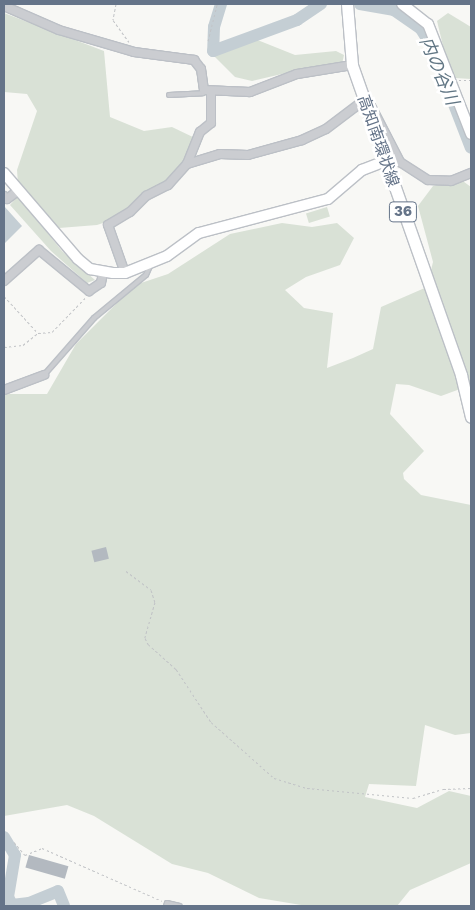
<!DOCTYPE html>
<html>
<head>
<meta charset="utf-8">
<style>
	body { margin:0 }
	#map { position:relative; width:475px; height:910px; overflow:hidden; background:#f8f8f5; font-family:"Work Sans","Noto Sans JP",sans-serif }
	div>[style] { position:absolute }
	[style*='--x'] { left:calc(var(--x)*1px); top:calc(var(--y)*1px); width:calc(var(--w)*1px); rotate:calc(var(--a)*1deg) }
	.green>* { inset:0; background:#d9e1d6; transform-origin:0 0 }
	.water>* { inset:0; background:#c4ced4 }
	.river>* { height:12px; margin:-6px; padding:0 6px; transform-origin:6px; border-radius:6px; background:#c4ced4 }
	.building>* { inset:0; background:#b3b9c0; transform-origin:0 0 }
	.path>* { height:1px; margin-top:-0.5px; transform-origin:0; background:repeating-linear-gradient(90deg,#c1c3c6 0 2.5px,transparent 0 5px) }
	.roads { filter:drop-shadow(1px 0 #bcc0c6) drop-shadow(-1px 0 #bcc0c6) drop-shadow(0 1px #bcc0c6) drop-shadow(0 -1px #bcc0c6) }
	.lane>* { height:4px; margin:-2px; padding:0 2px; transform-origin:2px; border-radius:2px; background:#cbcdd1 }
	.street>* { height:8px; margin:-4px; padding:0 4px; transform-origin:4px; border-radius:4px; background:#cbcdd1 }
	.secondary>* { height:10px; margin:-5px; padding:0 5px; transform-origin:5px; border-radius:5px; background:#fff }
	.primary>* { height:11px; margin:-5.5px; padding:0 5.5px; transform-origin:5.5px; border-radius:5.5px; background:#fff }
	span { translate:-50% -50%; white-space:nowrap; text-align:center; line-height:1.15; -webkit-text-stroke:5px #fff; paint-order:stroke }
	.shield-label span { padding:1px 4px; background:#fff; border:1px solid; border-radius:4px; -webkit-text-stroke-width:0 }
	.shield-label { font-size:15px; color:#657489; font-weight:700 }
	.street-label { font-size:16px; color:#657489 }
	.water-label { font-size:18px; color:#617684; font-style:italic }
	.frame { position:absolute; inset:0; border:5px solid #657489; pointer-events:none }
</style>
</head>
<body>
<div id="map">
	<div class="green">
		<i style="clip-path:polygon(4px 13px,104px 51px,110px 117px,144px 131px,172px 127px,197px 139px,190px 157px,173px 178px,141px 196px,118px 218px,97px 225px,59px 228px,50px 221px,18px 184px,17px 170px,37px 111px,27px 94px,4px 92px)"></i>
		<i style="clip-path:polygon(448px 13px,471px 27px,471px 79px,455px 78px,444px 50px,437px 21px)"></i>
		<i style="clip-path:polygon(255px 39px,295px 55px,336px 51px,344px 55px,342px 64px,329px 69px,312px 67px,252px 81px,235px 77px,211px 53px)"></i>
		<i style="clip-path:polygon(460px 179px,471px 187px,471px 385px,441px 396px,409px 385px,396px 384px,390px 414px,424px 451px,403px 473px,404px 479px,421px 495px,471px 505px,471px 733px,455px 735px,425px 725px,416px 786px,369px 784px,365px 797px,417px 808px,449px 791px,471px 796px,471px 863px,410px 890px,397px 906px,307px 906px,259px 898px,208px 873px,172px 864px,94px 816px,67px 805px,4px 816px,4px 394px,47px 394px,76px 344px,135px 285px,168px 274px,230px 234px,282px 223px,312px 227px,337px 223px,354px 238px,340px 265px,306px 277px,285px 290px,304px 308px,333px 313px,327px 368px,353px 358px,373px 349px,381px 307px,427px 287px,433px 262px,418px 206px,433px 186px)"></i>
		<i style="clip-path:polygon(18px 196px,62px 251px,95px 280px,87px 283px,51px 251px,10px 205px)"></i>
		<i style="left:327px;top:207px;width:10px;height:22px;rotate:73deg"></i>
	</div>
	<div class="water">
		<i style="clip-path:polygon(4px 206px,22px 226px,4px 244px)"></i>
	</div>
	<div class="river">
		<i style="--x:221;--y:4;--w:24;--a:107"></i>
		<i style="--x:214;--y:27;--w:24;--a:92"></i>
		<i style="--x:213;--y:51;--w:90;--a:-20.3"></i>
		<i style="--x:297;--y:20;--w:29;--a:-34"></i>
		<i style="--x:360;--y:4;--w:35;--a:10"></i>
		<i style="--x:394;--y:10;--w:33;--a:35"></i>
		<i style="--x:421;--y:29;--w:19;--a:58"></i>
		<i style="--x:431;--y:45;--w:110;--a:68.8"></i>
		<i style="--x:4;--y:837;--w:21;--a:59"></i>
		<i style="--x:15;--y:855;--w:43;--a:99.5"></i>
		<i style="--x:8;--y:897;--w:9;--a:63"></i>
		<i style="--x:12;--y:905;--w:17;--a:-7"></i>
		<i style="--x:29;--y:903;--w:31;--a:-22"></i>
		<i style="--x:58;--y:891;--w:16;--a:68"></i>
	</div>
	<div class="building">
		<i style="left:106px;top:547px;width:12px;height:15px;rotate:76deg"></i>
		<i style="left:29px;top:855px;width:41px;height:13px;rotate:16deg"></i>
	</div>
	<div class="path">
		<i style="--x:116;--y:4;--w:16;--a:101"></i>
		<i style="--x:113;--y:20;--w:27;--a:54"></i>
		<i style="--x:208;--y:41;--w:38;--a:-76"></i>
		<i style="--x:459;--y:80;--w:12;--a:0"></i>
		<i style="--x:4;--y:296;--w:49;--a:47.5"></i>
		<i style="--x:4;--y:347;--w:19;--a:-6"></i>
		<i style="--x:23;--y:345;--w:19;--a:-39"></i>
		<i style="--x:38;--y:333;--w:14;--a:-4"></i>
		<i style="--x:52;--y:332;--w:49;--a:-45.8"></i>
		<i style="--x:126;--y:571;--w:31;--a:37"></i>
		<i style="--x:151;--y:590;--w:13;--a:72"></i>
		<i style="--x:155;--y:602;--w:37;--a:106"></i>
		<i style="--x:145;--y:638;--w:7;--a:63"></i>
		<i style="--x:148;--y:644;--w:38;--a:42"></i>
		<i style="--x:176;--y:669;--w:64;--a:56.6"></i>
		<i style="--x:211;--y:722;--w:84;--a:41.6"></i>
		<i style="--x:274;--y:778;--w:34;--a:17"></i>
		<i style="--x:307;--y:788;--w:106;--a:5.4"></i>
		<i style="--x:413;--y:798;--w:31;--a:-17"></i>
		<i style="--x:443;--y:789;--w:28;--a:-2"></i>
		<i style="--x:14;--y:842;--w:17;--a:50"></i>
		<i style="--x:25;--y:855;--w:18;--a:-22"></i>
		<i style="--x:42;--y:848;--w:131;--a:23.8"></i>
	</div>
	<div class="roads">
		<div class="lane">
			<i style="--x:169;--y:95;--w:34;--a:-3"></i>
			<i style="--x:203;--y:93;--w:3;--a:-72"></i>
			<i style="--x:44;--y:375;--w:76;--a:-48.7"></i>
			<i style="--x:94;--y:318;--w:67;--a:-39.6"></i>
			<i style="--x:146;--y:275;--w:12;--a:-66"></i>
			<i style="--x:166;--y:906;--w:3;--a:-72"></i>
			<i style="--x:167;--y:903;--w:13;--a:13"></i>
		</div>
		<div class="street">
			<i style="--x:4;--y:6;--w:60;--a:23.6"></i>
			<i style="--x:59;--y:30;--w:78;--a:16.3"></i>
			<i style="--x:134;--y:52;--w:61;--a:7.6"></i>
			<i style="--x:194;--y:60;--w:11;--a:52"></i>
			<i style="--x:201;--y:69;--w:21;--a:82"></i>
			<i style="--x:204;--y:90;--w:46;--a:2.5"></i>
			<i style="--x:250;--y:92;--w:50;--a:-21"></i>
			<i style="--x:297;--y:74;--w:56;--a:-9.3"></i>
			<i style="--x:187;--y:164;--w:35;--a:-68"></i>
			<i style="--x:200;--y:132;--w:14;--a:-39"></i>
			<i style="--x:211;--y:123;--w:32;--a:-90"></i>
			<i style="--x:4;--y:196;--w:4;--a:45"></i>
			<i style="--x:7;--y:199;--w:15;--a:-37"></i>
			<i style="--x:125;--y:273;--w:51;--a:-109.5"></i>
			<i style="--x:108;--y:225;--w:26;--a:-31"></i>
			<i style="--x:130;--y:212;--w:23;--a:-45"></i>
			<i style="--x:146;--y:196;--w:25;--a:-27"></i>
			<i style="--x:168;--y:185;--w:28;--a:-48"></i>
			<i style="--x:187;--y:164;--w:34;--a:-17"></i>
			<i style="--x:220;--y:154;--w:28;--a:2"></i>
			<i style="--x:248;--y:155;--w:56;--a:-15.5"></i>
			<i style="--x:302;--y:140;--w:26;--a:-25"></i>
			<i style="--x:326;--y:129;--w:46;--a:-37.1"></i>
			<i style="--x:363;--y:101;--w:5;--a:-11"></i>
			<i style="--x:368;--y:100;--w:70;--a:62.7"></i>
			<i style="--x:400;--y:162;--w:33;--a:33"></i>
			<i style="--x:428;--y:180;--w:23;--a:2"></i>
			<i style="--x:451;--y:181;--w:22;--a:-22"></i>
			<i style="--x:4;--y:281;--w:47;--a:-41.5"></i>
			<i style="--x:39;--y:250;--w:65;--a:39.4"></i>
			<i style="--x:89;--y:291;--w:14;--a:-34"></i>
			<i style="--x:101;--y:283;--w:10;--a:-79"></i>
			<i style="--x:4;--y:390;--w:43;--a:-20.6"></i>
		</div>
		<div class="secondary">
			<i style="--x:402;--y:4;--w:33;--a:38"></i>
			<i style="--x:428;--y:24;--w:118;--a:68.6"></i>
			<i style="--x:4;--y:173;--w:113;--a:49.3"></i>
			<i style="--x:78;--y:259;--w:16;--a:40"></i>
			<i style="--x:90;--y:269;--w:23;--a:10"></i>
			<i style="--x:113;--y:273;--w:12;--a:0"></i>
			<i style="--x:125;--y:273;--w:45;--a:-22"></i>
			<i style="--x:167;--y:256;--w:39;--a:-36"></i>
			<i style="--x:199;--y:233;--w:133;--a:-14.8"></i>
			<i style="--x:328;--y:199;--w:45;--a:-40.5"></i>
			<i style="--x:362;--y:170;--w:25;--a:-21"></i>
		</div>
		<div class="primary">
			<i style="--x:347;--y:4;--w:61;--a:85.3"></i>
			<i style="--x:352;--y:65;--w:329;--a:70.6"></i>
			<i style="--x:461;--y:375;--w:43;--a:76.6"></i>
		</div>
	</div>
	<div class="shield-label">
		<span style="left:403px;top:212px">36</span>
	</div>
	<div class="street-label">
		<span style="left:378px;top:141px;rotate:71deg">高知南環状線</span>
	</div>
	<div class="water-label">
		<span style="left:439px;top:71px;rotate:67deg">内の谷川</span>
	</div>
	<div class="frame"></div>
</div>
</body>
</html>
